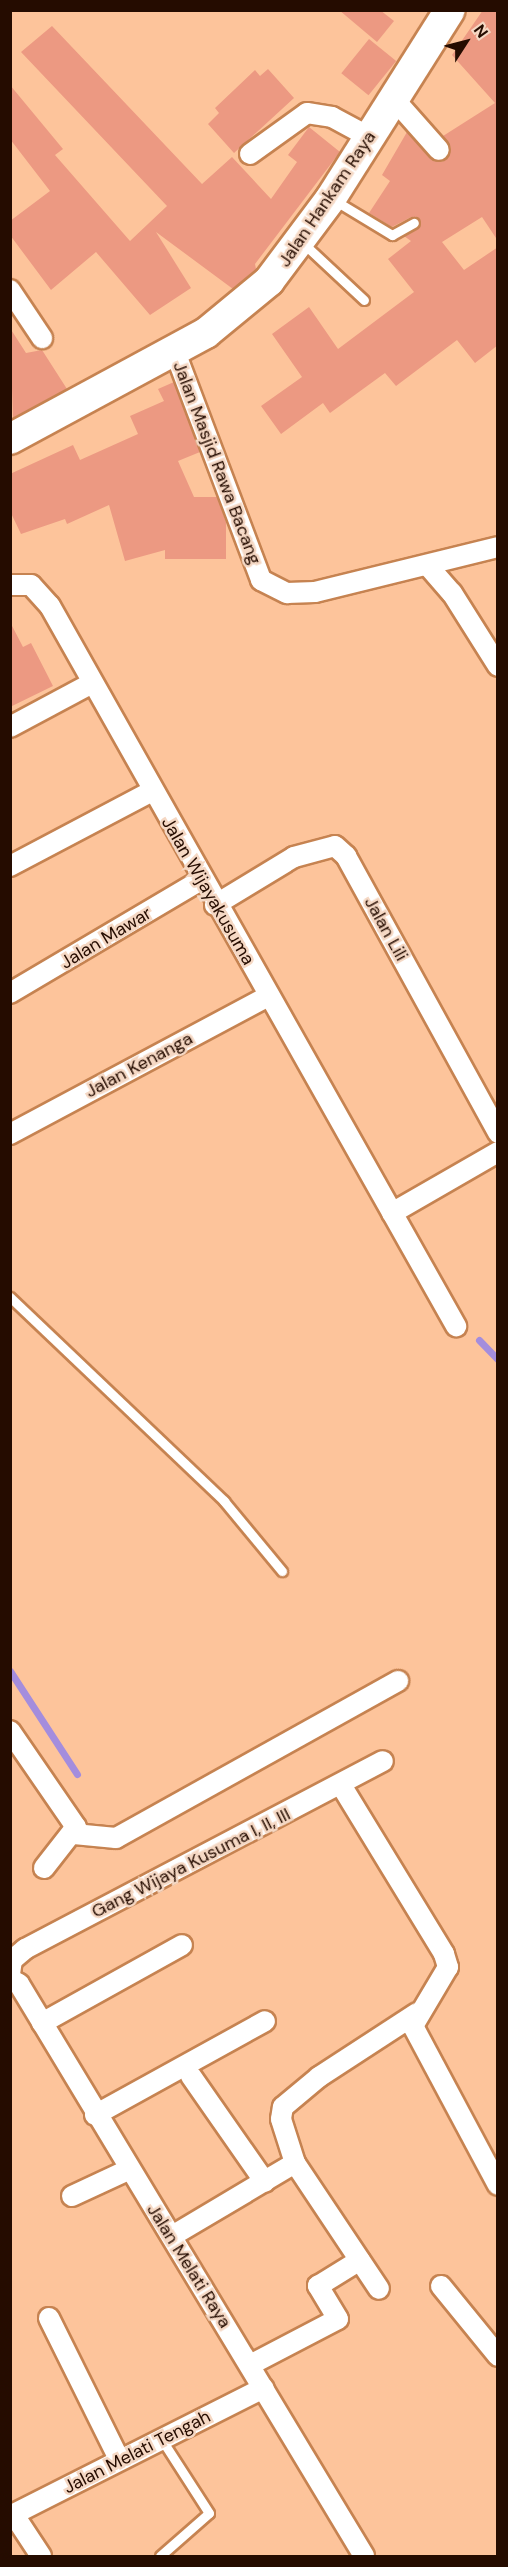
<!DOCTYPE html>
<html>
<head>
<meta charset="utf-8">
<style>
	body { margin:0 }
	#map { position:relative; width:508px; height:2567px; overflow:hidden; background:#fdc49b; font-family:"DM Sans",sans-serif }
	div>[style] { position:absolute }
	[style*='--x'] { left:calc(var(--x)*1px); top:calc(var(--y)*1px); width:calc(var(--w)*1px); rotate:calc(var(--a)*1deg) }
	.stream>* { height:7px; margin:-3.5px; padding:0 3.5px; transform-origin:3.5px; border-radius:3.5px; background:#a48ddd }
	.building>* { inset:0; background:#ec9982; transform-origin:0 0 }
	.roads { filter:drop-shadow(2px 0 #c68351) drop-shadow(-2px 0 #c68351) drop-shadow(0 2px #c68351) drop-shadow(0 -2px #c68351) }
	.service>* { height:9px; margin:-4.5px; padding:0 4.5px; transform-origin:4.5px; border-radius:4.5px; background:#fff }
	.minor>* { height:20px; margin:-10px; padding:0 10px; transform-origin:10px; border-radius:10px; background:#fff }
	.primary>* { height:30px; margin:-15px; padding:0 15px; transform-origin:15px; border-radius:15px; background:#fff }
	span { translate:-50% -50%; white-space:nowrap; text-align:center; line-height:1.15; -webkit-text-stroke:5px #f5d8c4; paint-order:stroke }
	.street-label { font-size:18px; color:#250c00 }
	.frame { position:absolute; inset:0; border:12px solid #250c00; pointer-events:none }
	.north { position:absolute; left:436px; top:12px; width:60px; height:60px; -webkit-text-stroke:4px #f5d8c4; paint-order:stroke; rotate:54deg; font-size:16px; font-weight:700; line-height:24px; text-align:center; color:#250c00 }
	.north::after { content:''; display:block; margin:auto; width:21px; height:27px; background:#250c00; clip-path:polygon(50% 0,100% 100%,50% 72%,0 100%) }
</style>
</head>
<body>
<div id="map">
	<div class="stream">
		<i style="--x:479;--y:1340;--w:28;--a:46"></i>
		<i style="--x:10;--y:1671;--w:123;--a:57"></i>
	</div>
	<div class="building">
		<i style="clip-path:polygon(339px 10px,380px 10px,394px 21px,377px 42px)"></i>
		<i style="clip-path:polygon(483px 10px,498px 10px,498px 241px,482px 217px,442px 242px,464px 270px,498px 247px,498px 345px,475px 363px,457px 340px,396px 386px,385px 373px,330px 413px,323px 403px,281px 434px,261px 406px,302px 377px,272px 334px,309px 307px,338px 349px,414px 292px,388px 259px,411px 241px,404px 236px,419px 227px,420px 219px,411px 217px,392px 227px,369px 213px,390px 181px,382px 175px,407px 132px,430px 158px,442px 162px,451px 148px,443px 136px,495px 103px,452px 55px)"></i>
		<i style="clip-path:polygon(52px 26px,202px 184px,232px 157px,271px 199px,297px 162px,288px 155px,309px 127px,340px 152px,255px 264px,256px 269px,233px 289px,156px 232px,191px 288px,150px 315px,96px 252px,51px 290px,10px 235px,10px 221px,50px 191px,10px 139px,10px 85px,63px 149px,55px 155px,130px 241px,167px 206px,21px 52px)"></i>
		<i style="left:369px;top:39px;width:35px;height:44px;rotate:39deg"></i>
		<i style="clip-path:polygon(268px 69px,294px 98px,234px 153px,208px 124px,219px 113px,215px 108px,255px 70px,260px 76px)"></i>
		<i style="clip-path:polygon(10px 328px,26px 353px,42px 350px,67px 389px,13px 418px)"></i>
		<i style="clip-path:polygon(174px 382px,200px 452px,178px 461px,194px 497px,217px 497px,226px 522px,226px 559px,165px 559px,165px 550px,125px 561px,109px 505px,67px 524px,65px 519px,21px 534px,10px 511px,10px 474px,73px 445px,80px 460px,138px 434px,130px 416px,164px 401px,158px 389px)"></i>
		<i style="clip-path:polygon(10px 622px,23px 647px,31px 643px,53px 686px,10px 707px)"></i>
	</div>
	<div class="roads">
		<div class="service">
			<i style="--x:334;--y:200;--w:68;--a:31.1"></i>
			<i style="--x:392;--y:235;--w:25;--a:-29"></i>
			<i style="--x:304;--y:244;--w:82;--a:43"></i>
			<i style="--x:10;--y:1297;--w:296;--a:43.6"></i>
			<i style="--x:224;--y:1501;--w:91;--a:50.4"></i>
			<i style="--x:160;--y:2556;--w:65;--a:-41.3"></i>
			<i style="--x:209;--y:2513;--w:87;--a:-122.8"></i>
		</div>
		<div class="minor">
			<i style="--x:393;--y:98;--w:69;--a:48.5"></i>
			<i style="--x:250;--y:154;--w:70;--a:-35.7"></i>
			<i style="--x:307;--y:113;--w:25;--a:9"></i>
			<i style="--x:332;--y:117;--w:44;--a:28.3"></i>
			<i style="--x:10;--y:290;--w:58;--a:56.3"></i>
			<i style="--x:175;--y:352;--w:244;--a:69.3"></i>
			<i style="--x:261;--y:580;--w:29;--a:27"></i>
			<i style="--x:287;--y:593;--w:28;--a:-2"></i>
			<i style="--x:315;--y:592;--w:188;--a:-13.8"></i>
			<i style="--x:429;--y:567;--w:35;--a:49"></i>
			<i style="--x:452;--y:593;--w:86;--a:57.8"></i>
			<i style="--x:10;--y:585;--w:21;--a:0"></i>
			<i style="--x:31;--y:585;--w:28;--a:48"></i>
			<i style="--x:50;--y:606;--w:827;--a:60.58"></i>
			<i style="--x:10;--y:727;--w:93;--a:-28.2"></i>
			<i style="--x:10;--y:866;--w:161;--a:-27.8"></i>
			<i style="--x:215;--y:905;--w:92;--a:-31.3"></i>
			<i style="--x:294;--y:857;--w:42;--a:-15"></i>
			<i style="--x:335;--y:846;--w:15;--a:42"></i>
			<i style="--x:346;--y:856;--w:316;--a:61.2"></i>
			<i style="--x:10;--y:993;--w:222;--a:-30.6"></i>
			<i style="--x:10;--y:1134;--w:293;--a:-28.1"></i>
			<i style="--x:392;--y:1213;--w:122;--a:-29.9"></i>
			<i style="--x:10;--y:1731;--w:116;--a:55.5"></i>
			<i style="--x:76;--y:1827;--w:52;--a:128"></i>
			<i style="--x:341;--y:1785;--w:198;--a:58.6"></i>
			<i style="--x:444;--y:1954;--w:14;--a:73"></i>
			<i style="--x:448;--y:1967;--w:69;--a:120.7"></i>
			<i style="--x:413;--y:2026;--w:180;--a:61.9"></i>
			<i style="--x:74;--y:1834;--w:42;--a:5.4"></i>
			<i style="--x:116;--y:1838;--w:323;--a:-29.1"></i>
			<i style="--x:10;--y:1974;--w:14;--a:-82"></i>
			<i style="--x:12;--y:1960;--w:17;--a:-40"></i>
			<i style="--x:25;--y:1949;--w:404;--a:-27.7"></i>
			<i style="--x:10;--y:1979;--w:10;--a:29"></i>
			<i style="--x:19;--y:1984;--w:668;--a:58.9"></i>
			<i style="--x:42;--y:2023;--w:160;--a:-29.1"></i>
			<i style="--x:191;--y:2076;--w:129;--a:55.1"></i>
			<i style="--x:95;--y:2115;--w:194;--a:-28.9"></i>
			<i style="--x:295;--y:2163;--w:46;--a:-107.7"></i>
			<i style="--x:281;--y:2119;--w:12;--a:-81"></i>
			<i style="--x:283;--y:2107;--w:47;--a:-39.8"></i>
			<i style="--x:319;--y:2077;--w:117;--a:-33.1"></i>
			<i style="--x:72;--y:2196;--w:62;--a:-24.9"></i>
			<i style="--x:172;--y:2236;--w:143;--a:-30.7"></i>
			<i style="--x:295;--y:2163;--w:151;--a:56.3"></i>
			<i style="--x:441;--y:2286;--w:90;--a:50.8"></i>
			<i style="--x:49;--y:2318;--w:157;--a:63.6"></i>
			<i style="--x:250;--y:2365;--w:99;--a:-27.6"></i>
			<i style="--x:338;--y:2319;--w:39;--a:-121"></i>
			<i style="--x:318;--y:2286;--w:49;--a:-31.8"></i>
			<i style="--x:14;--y:2515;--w:49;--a:56.6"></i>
			<i style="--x:10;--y:2516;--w:284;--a:-26.8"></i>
		</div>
		<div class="primary">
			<i style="--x:10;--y:439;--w:223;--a:-28.4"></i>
			<i style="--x:206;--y:333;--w:82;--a:-39.5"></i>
			<i style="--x:269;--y:281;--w:104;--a:-53.2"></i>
			<i style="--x:331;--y:198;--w:222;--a:-57.7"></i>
		</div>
	</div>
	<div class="street-label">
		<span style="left:327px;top:199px;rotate:-56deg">Jalan Hankam Raya</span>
		<span style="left:217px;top:463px;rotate:69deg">Jalan Masjid Rawa Bacang</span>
		<span style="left:208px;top:891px;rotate:60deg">Jalan Wijayakusuma</span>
		<span style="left:386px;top:929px;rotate:61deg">Jalan Lili</span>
		<span style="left:106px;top:938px;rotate:-31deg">Jalan Mawar</span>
		<span style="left:139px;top:1065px;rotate:-28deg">Jalan Kenanga</span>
		<span style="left:191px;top:1863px;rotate:-27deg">Gang Wijaya Kusuma I, II, III</span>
		<span style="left:189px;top:2266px;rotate:58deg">Jalan Melati Raya</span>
		<span style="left:137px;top:2452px;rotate:-27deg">Jalan Melati Tengah</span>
	</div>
	<div class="frame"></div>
	<div class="north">N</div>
</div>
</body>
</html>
